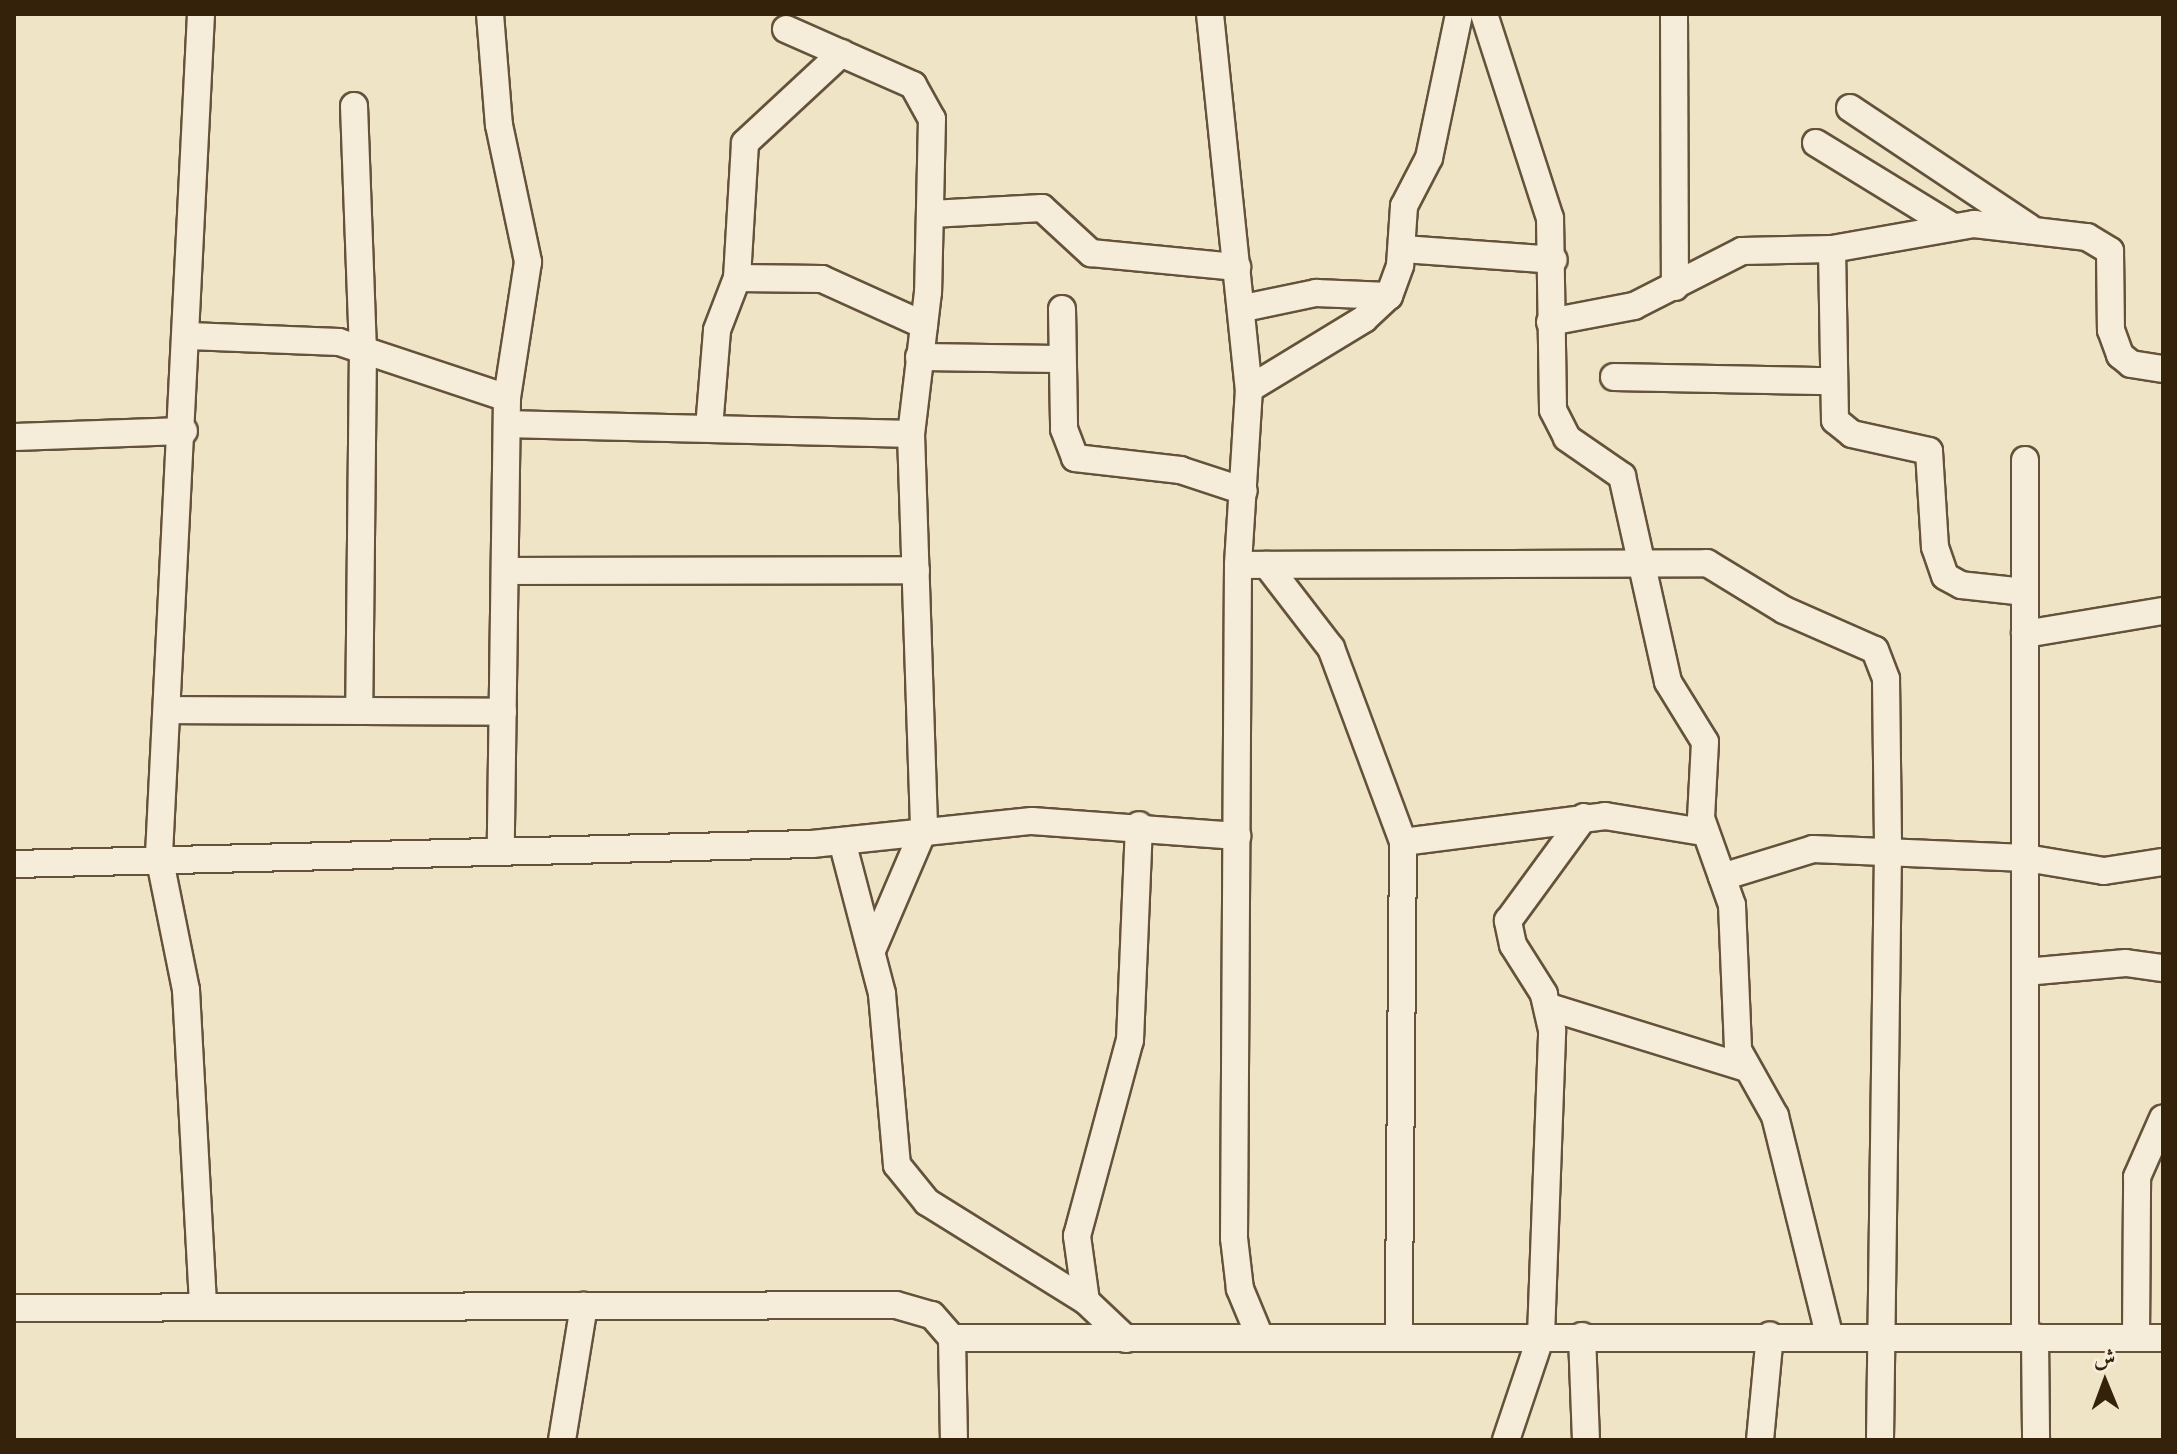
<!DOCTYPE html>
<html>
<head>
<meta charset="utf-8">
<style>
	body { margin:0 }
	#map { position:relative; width:2177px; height:1454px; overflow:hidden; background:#efe4c6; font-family:"IM FELL French Canon",Amiri,serif }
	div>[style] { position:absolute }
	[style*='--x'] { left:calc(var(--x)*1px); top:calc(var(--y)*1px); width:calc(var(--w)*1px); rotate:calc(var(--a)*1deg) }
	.roads { filter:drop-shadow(2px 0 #64523a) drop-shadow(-2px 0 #64523a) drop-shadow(0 2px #64523a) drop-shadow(0 -2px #64523a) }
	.minor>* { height:26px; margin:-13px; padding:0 13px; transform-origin:13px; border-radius:13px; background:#f5edda }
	span { translate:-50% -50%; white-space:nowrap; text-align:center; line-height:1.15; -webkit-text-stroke:6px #f5edda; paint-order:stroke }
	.frame { position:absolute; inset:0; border:16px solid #35220b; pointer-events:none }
	.north { position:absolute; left:2065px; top:1342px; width:80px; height:80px; -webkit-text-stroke:6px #f5edda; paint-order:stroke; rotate:359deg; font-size:22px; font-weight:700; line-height:32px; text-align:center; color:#35220b }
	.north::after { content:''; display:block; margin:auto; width:28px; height:36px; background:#35220b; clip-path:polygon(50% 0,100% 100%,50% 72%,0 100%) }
</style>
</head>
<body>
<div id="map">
	<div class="roads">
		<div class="minor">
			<i style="--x:201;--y:14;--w:843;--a:92.86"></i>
			<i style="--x:159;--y:856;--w:137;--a:78.6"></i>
			<i style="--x:186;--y:990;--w:317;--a:86.9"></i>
			<i style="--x:490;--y:14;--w:111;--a:85.4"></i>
			<i style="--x:499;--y:125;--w:140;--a:78"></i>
			<i style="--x:528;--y:262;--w:138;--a:98.8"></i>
			<i style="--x:507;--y:398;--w:451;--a:90.8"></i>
			<i style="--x:1210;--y:14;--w:377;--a:84.1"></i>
			<i style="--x:1249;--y:389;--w:176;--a:93.6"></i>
			<i style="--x:1238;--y:565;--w:673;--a:90.34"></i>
			<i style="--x:1234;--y:1238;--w:51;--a:83.3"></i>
			<i style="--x:1240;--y:1289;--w:52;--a:67.4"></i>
			<i style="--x:1484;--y:14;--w:214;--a:72.1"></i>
			<i style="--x:1550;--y:218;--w:192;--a:89.1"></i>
			<i style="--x:1553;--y:410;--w:31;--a:63"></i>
			<i style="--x:1567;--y:438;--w:67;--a:34.6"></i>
			<i style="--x:1622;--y:476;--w:211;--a:77.4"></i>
			<i style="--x:1668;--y:682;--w:70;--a:58.3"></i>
			<i style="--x:1705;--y:742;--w:76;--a:93"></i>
			<i style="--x:1701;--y:818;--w:92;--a:70.4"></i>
			<i style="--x:1732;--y:905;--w:145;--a:87.6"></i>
			<i style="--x:1738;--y:1050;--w:76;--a:60.7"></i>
			<i style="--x:1775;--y:1116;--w:225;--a:76.1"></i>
			<i style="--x:1674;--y:14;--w:273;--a:89.8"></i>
			<i style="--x:786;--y:29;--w:139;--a:23.8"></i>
			<i style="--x:913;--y:85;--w:39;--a:61"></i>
			<i style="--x:932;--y:119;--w:173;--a:91.3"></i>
			<i style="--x:928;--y:292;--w:143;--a:96.8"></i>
			<i style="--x:911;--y:434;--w:395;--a:88.1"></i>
			<i style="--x:924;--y:829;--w:129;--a:113.2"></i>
			<i style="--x:354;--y:106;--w:242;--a:87.9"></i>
			<i style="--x:363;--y:348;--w:363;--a:90.6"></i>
			<i style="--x:1850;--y:108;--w:216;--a:33.7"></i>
			<i style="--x:1816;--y:143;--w:161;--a:31.5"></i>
			<i style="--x:931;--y:214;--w:111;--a:-3.1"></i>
			<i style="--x:1042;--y:208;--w:67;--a:42.6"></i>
			<i style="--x:1091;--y:253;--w:147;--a:5.5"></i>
			<i style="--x:1402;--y:249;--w:152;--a:4.1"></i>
			<i style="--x:737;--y:278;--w:85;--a:0.7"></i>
			<i style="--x:822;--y:279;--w:112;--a:24.3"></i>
			<i style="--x:1244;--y:308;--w:74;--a:-11.8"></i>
			<i style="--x:1316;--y:293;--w:73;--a:2.4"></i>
			<i style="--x:1062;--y:309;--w:120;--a:89"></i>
			<i style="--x:1064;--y:429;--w:31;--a:69"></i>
			<i style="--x:1075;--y:458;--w:106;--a:6.5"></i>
			<i style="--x:1180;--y:470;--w:67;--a:18.2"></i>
			<i style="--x:1550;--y:322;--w:86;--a:-10.8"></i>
			<i style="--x:1634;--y:306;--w:121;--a:-27"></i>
			<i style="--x:1742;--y:251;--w:90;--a:-1.3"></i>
			<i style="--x:189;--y:336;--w:150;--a:2.3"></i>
			<i style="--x:339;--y:342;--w:177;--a:18.4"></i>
			<i style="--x:919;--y:357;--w:142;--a:0.8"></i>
			<i style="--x:1614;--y:377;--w:216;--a:1.1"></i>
			<i style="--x:1249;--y:389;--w:135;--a:-31.3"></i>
			<i style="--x:1364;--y:319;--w:34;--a:-43"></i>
			<i style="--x:1389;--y:296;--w:33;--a:-70"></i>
			<i style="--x:1400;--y:265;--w:59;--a:-86.1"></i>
			<i style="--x:1404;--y:206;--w:54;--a:-62.5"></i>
			<i style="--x:1429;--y:158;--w:147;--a:-78.2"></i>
			<i style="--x:507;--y:424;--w:404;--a:1.4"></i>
			<i style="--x:709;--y:428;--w:98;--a:-85.3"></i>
			<i style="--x:717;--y:330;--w:56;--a:-69"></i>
			<i style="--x:737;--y:278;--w:135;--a:-86.6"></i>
			<i style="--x:745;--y:143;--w:132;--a:-42.9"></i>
			<i style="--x:14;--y:437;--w:170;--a:-2"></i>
			<i style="--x:1238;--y:565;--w:469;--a:-0.2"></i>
			<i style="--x:1707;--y:563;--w:90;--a:31.4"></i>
			<i style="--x:1784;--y:610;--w:99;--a:23.7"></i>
			<i style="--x:1875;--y:650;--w:31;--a:69"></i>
			<i style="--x:1886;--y:679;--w:172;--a:89.3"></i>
			<i style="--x:1888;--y:851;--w:589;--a:90.78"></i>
			<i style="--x:1267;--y:565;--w:105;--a:52.4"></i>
			<i style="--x:1331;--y:648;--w:207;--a:69.6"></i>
			<i style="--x:1403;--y:842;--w:495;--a:90.5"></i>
			<i style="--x:505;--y:571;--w:411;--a:-0.1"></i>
			<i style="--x:2025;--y:592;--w:64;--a:-173.8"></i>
			<i style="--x:1961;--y:585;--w:18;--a:-151"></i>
			<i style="--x:1945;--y:576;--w:31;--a:-109"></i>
			<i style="--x:1935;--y:547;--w:96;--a:-93.6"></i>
			<i style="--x:1929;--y:451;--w:79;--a:-167.6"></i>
			<i style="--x:1852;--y:434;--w:22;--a:-141"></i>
			<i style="--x:1835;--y:420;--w:171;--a:-91"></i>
			<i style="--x:1832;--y:249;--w:144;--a:-10"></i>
			<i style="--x:1974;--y:224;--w:114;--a:6.6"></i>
			<i style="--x:2087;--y:237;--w:27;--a:31"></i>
			<i style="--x:2110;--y:251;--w:79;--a:89.3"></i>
			<i style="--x:2111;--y:330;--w:27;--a:70"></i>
			<i style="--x:2120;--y:355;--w:14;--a:39"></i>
			<i style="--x:2131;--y:364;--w:32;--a:9"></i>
			<i style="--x:2025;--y:634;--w:140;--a:-9.5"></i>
			<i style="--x:168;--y:710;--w:335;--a:0.3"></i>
			<i style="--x:842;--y:841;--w:158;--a:75.3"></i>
			<i style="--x:882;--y:994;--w:172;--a:85"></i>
			<i style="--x:897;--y:1165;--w:48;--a:51"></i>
			<i style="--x:927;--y:1202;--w:187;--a:31.9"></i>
			<i style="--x:1403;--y:842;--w:204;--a:-7.3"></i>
			<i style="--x:1605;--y:816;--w:99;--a:9.3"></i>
			<i style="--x:14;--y:864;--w:798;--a:-1.44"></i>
			<i style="--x:812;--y:844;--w:221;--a:-6"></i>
			<i style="--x:1032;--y:821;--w:206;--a:4.2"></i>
			<i style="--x:1722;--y:877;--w:95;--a:-17.1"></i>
			<i style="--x:1813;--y:849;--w:213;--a:2.4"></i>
			<i style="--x:2026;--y:858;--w:79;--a:9.5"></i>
			<i style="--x:2104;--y:871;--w:60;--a:-8.7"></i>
			<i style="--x:2025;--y:972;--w:101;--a:-5.1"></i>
			<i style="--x:2126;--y:963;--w:37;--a:8"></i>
			<i style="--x:1549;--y:1007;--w:206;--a:17.2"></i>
			<i style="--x:14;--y:1308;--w:882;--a:-0.19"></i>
			<i style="--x:896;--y:1305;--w:37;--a:16"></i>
			<i style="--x:932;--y:1315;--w:30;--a:49"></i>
			<i style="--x:952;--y:1338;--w:102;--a:88.9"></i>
			<i style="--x:1582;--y:1336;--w:104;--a:87.8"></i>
			<i style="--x:2025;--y:1337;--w:877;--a:-90"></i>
			<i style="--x:2035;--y:1337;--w:103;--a:89.4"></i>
			<i style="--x:952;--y:1338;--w:1211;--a:0"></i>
			<i style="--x:2136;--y:1338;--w:161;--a:-89.6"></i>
			<i style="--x:2137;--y:1177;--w:64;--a:-66.2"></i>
			<i style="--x:1126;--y:1339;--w:55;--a:-136.5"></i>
			<i style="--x:1086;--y:1301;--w:66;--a:-97.9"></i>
			<i style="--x:1077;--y:1236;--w:203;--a:-74.9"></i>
			<i style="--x:1130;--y:1040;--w:215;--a:-87.6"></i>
			<i style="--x:562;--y:1440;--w:136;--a:-80.7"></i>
			<i style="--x:1506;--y:1440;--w:110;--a:-71.4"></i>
			<i style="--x:1541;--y:1336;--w:306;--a:-87.9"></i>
			<i style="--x:1552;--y:1030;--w:37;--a:-103"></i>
			<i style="--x:1544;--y:994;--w:58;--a:-122.3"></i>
			<i style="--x:1513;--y:945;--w:25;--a:-102"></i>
			<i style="--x:1508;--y:921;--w:129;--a:-53.8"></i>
			<i style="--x:1760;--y:1440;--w:105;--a:-84.6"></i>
		</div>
	</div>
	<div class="frame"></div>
	<div class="north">ش</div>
</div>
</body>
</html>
